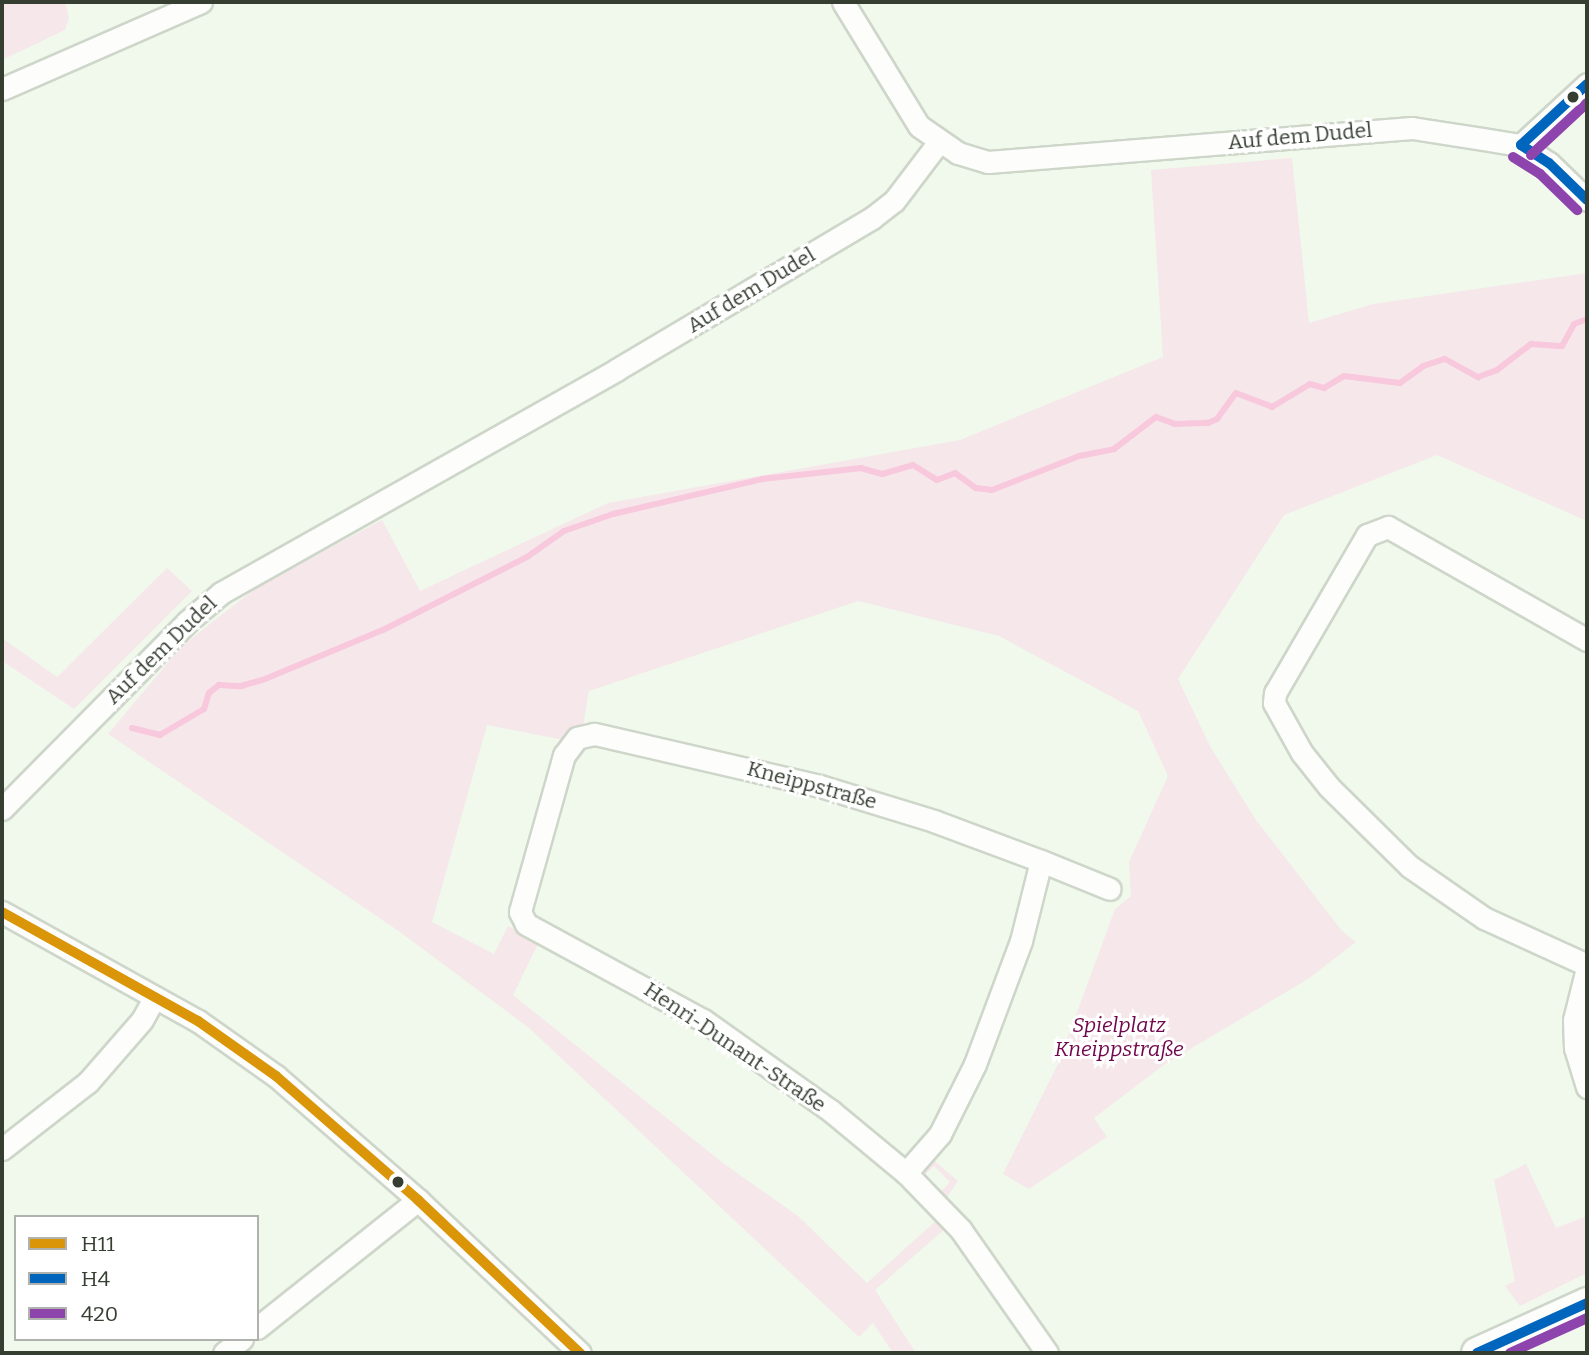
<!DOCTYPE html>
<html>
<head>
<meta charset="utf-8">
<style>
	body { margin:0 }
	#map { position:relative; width:1589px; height:1355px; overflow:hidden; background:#f0f9ec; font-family:Bitter,serif }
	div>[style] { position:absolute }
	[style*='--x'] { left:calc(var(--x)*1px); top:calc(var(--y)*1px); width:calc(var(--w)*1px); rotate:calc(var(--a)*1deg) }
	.green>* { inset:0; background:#f6e7ea }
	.stream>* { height:6px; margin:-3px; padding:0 3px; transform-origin:3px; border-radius:3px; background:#f8c8dd }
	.roads { filter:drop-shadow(2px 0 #ced6ca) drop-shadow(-2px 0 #ced6ca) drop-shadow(0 2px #ced6ca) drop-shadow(0 -2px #ced6ca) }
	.street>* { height:21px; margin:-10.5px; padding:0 10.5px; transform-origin:10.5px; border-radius:10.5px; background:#fdfefc }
	.secondary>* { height:30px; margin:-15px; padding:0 15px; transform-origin:15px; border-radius:15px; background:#fdfefc }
	.bus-1>* { height:10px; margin:-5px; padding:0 5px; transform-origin:5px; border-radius:5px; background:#da9608 }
	.bus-2>* { height:10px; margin:-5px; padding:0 5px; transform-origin:5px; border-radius:5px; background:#0065bd }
	.bus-3>* { height:10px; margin:-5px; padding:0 5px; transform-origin:5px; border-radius:5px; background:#8e44ad }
	.dots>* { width:19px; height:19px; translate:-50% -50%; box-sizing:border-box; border:4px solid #fff; border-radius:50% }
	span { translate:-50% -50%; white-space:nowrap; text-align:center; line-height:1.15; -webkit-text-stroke:6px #fff; paint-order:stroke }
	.street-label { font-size:21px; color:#363e32 }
	.park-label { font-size:21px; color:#70064b; font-style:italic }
	.frame { position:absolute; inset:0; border:4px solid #363e32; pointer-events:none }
	.legend { position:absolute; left:14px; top:1215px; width:245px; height:126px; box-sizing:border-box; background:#fff; border:2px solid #afb2ad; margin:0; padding:9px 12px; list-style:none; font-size:21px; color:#363e32 }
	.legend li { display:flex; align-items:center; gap:14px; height:35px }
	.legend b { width:35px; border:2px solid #afb2ad }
</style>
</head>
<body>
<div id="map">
	<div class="green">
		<i style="clip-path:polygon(2px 2px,65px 2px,69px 18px,65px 30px,2px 60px)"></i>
		<i style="clip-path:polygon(1292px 158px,1309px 323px,1373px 304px,1587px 273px,1587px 521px,1437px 455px,1284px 515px,1178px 679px,1211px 748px,1256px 820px,1342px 931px,1356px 942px,1308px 979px,1165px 1064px,1094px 1118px,1107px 1137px,1029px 1189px,1003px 1174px,1058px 1064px,1115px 909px,1131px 896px,1129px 862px,1168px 776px,1138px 711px,999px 636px,858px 601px,589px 691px,583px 726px,571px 728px,564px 740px,487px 725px,432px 922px,494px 954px,508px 926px,539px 942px,513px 995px,723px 1163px,798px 1216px,867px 1283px,940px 1217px,947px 1227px,875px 1290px,916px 1353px,893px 1353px,873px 1323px,859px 1337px,529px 1028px,400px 932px,108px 734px,181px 647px,216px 619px,259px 586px,382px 520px,420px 591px,608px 503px,960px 440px,1163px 357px,1151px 170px)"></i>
		<i style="clip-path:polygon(167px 568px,192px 591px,74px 709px,2px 661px,2px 638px,57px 677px)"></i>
		<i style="clip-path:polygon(931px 1158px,958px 1181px,947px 1197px,939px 1193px,950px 1182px,934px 1166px,923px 1177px,920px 1172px)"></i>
		<i style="clip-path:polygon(1526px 1164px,1556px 1228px,1587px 1216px,1587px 1273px,1520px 1306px,1505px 1286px,1515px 1281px,1494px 1180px)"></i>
	</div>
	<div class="stream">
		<i style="--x:132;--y:728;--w:29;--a:14"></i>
		<i style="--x:160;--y:735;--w:51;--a:-30.6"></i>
		<i style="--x:204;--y:709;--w:17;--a:-73"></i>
		<i style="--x:209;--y:693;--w:13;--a:-39"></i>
		<i style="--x:219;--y:685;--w:22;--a:3"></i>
		<i style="--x:241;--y:686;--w:25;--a:-16"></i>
		<i style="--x:265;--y:679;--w:128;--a:-22.6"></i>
		<i style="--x:383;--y:630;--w:161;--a:-26.9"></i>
		<i style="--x:527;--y:557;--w:45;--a:-35.1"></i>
		<i style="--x:564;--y:531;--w:52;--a:-19.1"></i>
		<i style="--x:613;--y:514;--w:153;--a:-13.2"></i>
		<i style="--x:762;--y:479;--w:100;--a:-6.3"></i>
		<i style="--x:861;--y:468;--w:22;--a:16"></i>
		<i style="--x:882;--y:474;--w:32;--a:-16"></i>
		<i style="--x:913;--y:465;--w:28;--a:32"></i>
		<i style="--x:937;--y:480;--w:19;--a:-21"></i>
		<i style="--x:955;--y:473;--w:26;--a:36"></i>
		<i style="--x:976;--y:488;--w:16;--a:7"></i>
		<i style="--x:992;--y:490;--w:93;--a:-21.3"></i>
		<i style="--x:1079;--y:456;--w:36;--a:-11"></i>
		<i style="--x:1114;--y:449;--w:53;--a:-37.3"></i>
		<i style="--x:1156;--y:417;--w:20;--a:20"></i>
		<i style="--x:1175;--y:424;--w:33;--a:-2"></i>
		<i style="--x:1208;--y:423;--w:10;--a:-24"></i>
		<i style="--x:1217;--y:419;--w:32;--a:-54"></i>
		<i style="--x:1236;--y:393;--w:39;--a:21"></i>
		<i style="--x:1272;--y:407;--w:44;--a:-31.2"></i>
		<i style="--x:1310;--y:384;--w:15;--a:16"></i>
		<i style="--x:1324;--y:388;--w:23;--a:-31"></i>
		<i style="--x:1344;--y:376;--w:56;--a:7.1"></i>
		<i style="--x:1400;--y:383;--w:29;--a:-36"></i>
		<i style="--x:1423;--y:366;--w:23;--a:-18"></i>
		<i style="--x:1445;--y:359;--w:38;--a:29"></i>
		<i style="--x:1478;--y:377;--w:20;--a:-20"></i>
		<i style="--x:1497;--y:370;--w:43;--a:-37.4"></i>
		<i style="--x:1531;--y:344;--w:31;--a:4"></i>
		<i style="--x:1562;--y:346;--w:25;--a:-61"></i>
		<i style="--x:1574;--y:324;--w:14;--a:-21"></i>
	</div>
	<div class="roads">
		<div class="street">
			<i style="--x:843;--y:2;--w:145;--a:58.5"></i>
			<i style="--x:919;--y:126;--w:47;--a:34.7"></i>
			<i style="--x:958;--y:153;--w:31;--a:17"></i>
			<i style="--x:988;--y:162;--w:425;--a:-4.6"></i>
			<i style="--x:1412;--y:128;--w:110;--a:8.9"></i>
			<i style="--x:1521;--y:145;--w:33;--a:33"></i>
			<i style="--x:1549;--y:163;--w:53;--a:44.2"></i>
			<i style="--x:2;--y:89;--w:217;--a:-23.6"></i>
			<i style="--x:1521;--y:145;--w:90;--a:-42.7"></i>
			<i style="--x:1587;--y:640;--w:229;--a:-150.4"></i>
			<i style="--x:1388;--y:527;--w:22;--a:159"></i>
			<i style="--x:1367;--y:535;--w:183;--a:120.2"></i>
			<i style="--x:1275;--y:693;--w:10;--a:96"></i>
			<i style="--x:1274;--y:703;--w:57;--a:60.8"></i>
			<i style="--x:1302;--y:753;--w:43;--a:51.5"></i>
			<i style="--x:1329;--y:787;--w:112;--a:44.6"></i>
			<i style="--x:1409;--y:866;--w:91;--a:34.7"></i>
			<i style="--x:1484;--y:918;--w:113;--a:24.5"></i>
			<i style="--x:2;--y:809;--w:264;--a:-45.3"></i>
			<i style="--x:188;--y:621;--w:43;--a:-40.3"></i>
			<i style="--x:221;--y:593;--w:454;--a:-29.4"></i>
			<i style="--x:616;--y:370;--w:298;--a:-30.7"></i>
			<i style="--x:872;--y:218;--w:28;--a:-38"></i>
			<i style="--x:894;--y:201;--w:73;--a:-52.8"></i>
			<i style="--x:1041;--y:861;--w:74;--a:22.1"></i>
			<i style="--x:2;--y:912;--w:224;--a:29.1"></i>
			<i style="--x:198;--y:1021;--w:95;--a:35.2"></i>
			<i style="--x:276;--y:1076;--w:189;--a:41.1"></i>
			<i style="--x:418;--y:1200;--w:223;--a:43.4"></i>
			<i style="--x:1587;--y:968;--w:54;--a:104"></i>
			<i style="--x:1574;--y:1020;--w:28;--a:88"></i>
			<i style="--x:1575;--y:1048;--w:41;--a:72.9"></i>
			<i style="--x:2;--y:1149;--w:109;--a:-37.9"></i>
			<i style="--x:88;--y:1082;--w:82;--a:-48.9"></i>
			<i style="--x:142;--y:1020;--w:26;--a:-61"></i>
			<i style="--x:906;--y:1173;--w:52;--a:-48.9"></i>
			<i style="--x:940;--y:1134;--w:78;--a:-63.4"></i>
			<i style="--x:975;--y:1064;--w:131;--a:-69.5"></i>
			<i style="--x:1021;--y:941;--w:82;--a:-76"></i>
			<i style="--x:1041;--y:861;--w:114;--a:-159.5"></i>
			<i style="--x:934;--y:821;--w:119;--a:-162.9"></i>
			<i style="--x:820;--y:786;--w:232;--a:-167"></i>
			<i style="--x:594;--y:734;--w:17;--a:167"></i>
			<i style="--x:577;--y:738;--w:21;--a:127"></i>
			<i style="--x:564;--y:755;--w:163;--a:105.7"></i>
			<i style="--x:520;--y:912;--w:13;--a:63"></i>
			<i style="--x:526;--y:924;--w:201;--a:28.5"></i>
			<i style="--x:703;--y:1020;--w:157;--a:35.4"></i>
			<i style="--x:831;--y:1111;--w:97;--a:39.6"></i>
			<i style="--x:906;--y:1173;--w:79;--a:46"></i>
			<i style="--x:961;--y:1230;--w:150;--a:55"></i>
			<i style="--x:257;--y:1328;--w:206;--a:-38.5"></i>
			<i style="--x:224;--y:1353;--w:23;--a:-38"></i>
		</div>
		<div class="secondary">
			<i style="--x:1477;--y:1353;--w:121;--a:-24.4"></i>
		</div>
	</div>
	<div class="bus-1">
		<i style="--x:2;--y:912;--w:224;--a:29.1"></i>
		<i style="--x:198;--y:1021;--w:95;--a:35.2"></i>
		<i style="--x:276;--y:1076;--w:189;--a:41.1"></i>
		<i style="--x:418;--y:1200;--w:223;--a:43.4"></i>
	</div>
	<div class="bus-2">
		<i style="--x:1521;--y:145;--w:90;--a:-42.7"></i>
		<i style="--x:1521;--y:145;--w:33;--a:33"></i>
		<i style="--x:1549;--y:163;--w:53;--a:44.2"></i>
		<i style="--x:1477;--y:1353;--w:121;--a:-24.4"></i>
	</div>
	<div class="bus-3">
		<i style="--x:1531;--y:155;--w:76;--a:-42.9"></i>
		<i style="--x:1513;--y:157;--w:32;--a:32"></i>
		<i style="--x:1540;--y:174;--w:52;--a:44.2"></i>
		<i style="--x:1510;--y:1353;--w:85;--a:-24.4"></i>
	</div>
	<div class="dots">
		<i style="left:1573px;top:97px;background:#363e32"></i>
		<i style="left:398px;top:1182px;background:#363e32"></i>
	</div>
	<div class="street-label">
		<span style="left:1300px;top:136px;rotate:-5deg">Auf dem Dudel</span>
		<span style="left:751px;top:290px;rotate:-31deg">Auf dem Dudel</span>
		<span style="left:161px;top:650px;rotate:-44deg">Auf dem Dudel</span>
		<span style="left:812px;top:785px;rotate:15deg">Kneippstraße</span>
		<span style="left:735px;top:1047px;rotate:34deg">Henri-Dunant-Straße</span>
	</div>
	<div class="park-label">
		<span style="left:1119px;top:1037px">Spielplatz<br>Kneippstraße</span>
	</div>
	<div class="frame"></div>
	<ul class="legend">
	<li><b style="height:9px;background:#da9608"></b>H11</li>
	<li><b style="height:9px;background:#0065bd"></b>H4</li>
	<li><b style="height:9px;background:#8e44ad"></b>420</li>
	</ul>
</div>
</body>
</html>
